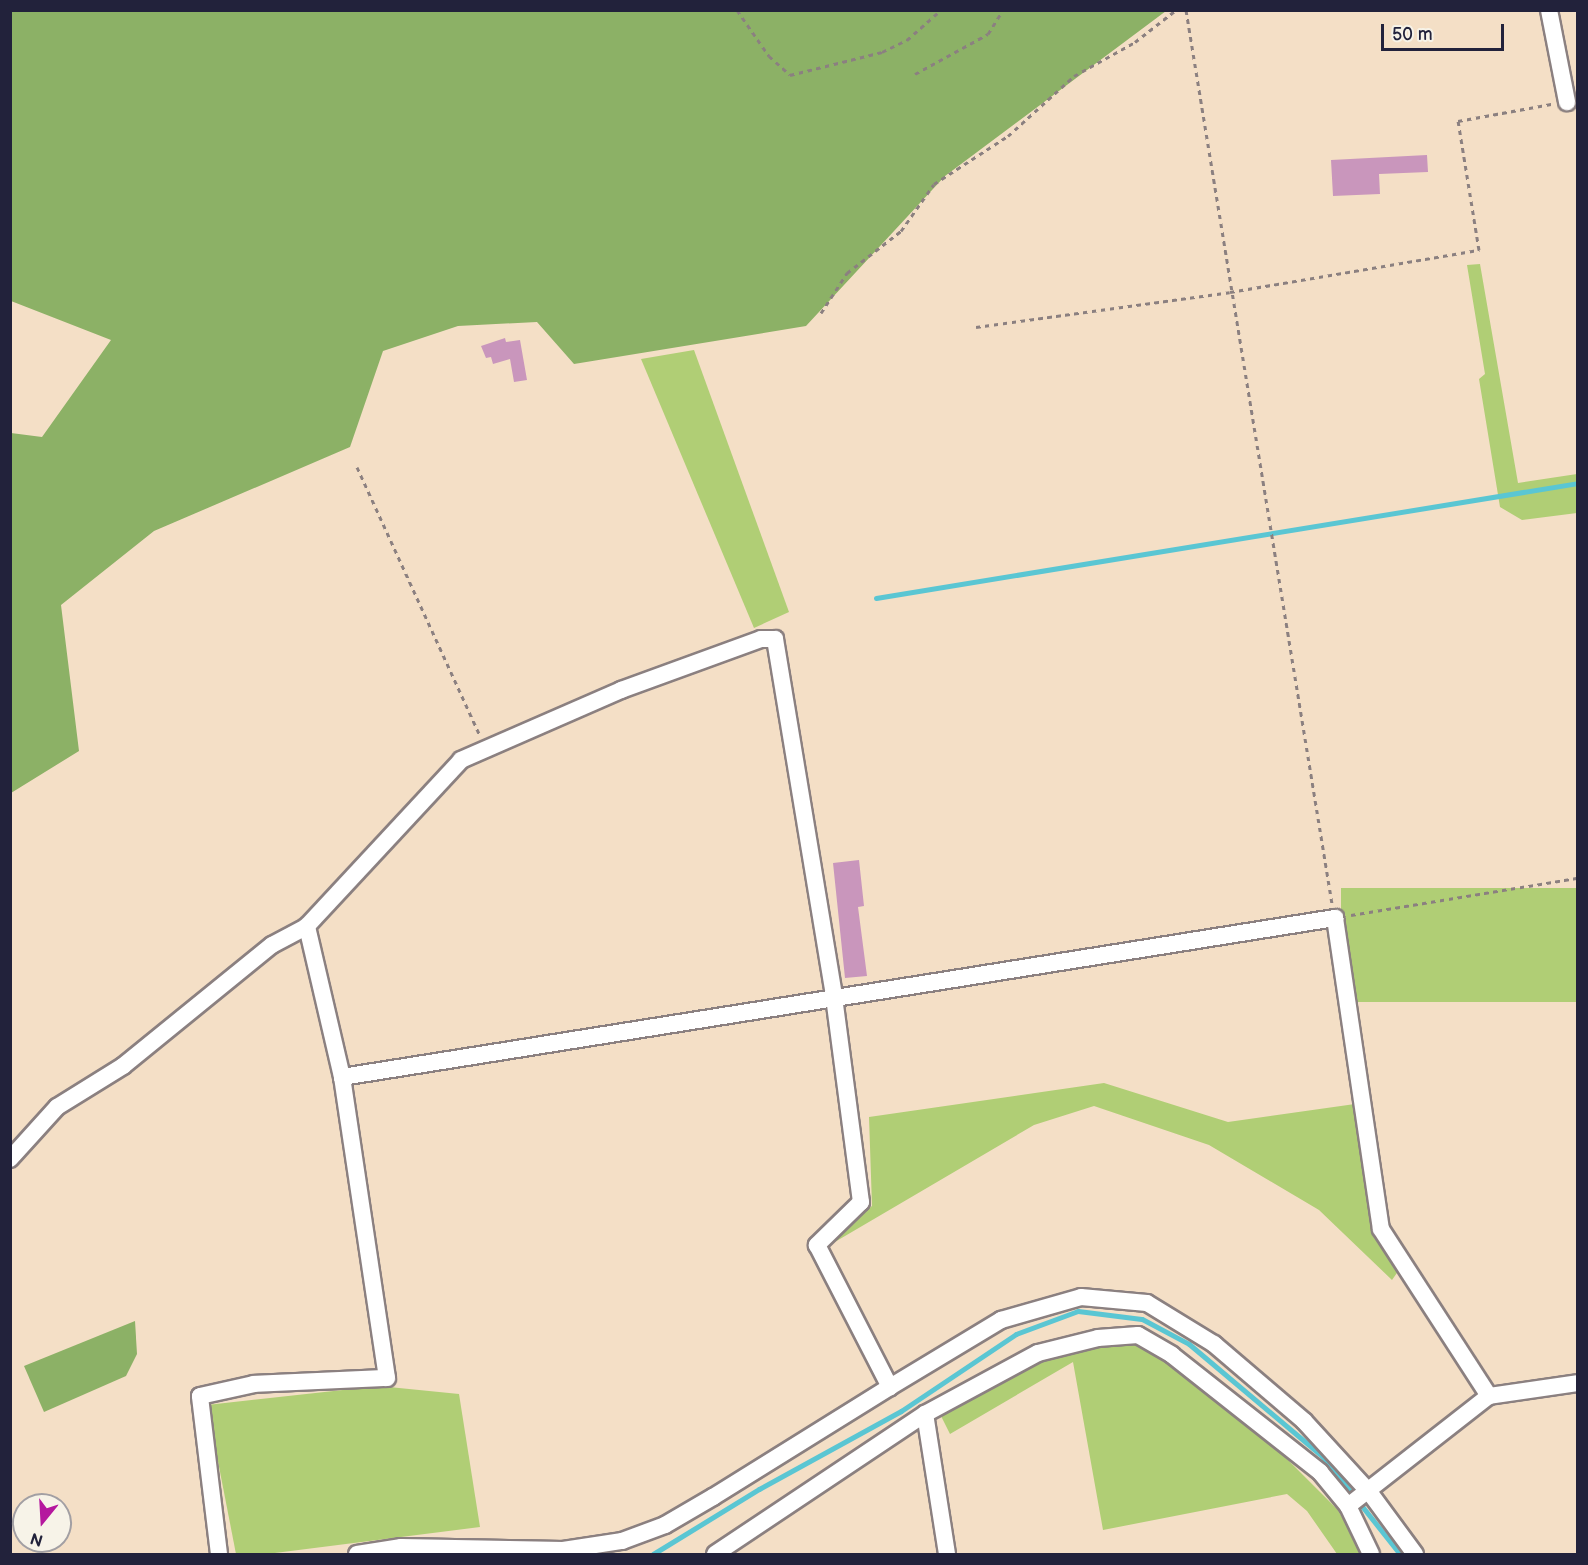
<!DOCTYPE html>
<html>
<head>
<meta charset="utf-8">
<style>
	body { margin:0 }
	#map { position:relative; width:1588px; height:1565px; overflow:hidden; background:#f4dfc6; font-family:"Balsamiq Sans",sans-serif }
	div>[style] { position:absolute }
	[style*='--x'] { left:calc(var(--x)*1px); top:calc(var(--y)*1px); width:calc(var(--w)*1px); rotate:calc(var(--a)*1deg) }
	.green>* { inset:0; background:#b0ce75; transform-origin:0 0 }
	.forest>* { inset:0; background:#8cb166 }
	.stream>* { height:5px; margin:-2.5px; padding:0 2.5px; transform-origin:2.5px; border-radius:2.5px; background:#5ac6d3 }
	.building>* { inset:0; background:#c996bc }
	.path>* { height:3px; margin-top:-1.5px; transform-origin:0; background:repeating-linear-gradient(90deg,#8b8080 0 4.5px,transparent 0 9px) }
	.roads { filter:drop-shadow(2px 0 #8b8080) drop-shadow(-2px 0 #8b8080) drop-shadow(0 2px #8b8080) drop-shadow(0 -2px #8b8080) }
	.minor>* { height:16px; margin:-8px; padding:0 8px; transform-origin:8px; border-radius:8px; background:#fff }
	span { translate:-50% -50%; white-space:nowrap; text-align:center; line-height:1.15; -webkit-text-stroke:5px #f7f3e8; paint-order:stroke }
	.frame { position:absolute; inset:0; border:12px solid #22223b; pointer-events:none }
	.north { position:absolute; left:12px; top:1493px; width:60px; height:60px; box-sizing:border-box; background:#f7f3e8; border:2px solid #a29fa3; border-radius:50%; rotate:198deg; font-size:16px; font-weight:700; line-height:24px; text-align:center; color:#22223b }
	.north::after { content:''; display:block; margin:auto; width:21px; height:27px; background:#b5179e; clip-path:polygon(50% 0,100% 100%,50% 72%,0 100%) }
	.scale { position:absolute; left:1381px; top:24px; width:123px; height:27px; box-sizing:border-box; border:3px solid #22223b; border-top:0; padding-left:8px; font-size:18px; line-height:21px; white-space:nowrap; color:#22223b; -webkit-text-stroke:4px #f7f3e8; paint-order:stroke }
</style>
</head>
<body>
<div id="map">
	<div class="green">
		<i style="clip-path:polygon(1480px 264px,1518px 483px,1577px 474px,1577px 513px,1522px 520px,1500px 507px,1479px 379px,1485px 374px,1467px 265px)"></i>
		<i style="clip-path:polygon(694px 350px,789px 612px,754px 628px,641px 359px)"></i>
		<i style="left:1577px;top:888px;width:114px;height:236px;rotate:90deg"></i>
		<i style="clip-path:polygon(1104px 1083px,1228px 1122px,1355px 1104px,1399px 1270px,1392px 1280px,1319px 1210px,1209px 1145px,1094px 1106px,1034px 1125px,828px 1246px,830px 1239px,872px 1206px,869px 1117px)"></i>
		<i style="clip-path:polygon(1132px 1340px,1165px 1358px,1259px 1431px,1338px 1510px,1362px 1554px,1337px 1554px,1307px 1511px,1287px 1494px,1103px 1530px,1073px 1362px,950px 1434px,940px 1414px,1038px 1362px,1092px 1346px)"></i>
		<i style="clip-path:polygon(379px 1386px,459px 1394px,480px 1527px,267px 1554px,236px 1554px,207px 1405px)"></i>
	</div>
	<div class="forest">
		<i style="clip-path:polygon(11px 10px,1166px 10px,1166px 11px,945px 176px,806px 326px,574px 364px,537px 322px,458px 326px,383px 351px,350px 447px,154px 531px,61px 605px,79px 751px,11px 793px,11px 433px,42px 437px,111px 340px,11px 301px)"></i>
		<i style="clip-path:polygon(135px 1321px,137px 1354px,126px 1376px,44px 1412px,24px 1366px)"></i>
	</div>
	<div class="stream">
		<i style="--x:876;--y:598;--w:711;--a:-9.3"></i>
		<i style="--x:653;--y:1554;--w:124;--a:-31.5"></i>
		<i style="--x:759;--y:1489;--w:162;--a:-28.8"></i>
		<i style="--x:901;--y:1411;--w:138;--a:-33.8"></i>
		<i style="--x:1016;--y:1334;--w:66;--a:-20.4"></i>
		<i style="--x:1078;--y:1311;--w:64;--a:7.1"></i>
		<i style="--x:1142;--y:1319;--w:53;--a:28"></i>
		<i style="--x:1189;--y:1344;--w:175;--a:40.1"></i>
		<i style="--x:1323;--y:1457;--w:124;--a:51.6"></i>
	</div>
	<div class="building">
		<i style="clip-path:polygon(1427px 155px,1428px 172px,1379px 174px,1380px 194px,1333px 196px,1331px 160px)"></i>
		<i style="clip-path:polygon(505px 338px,506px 342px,520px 340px,527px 380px,514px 382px,510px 359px,493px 364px,491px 357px,486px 358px,481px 346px)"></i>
		<i style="clip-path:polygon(859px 860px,864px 906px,858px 907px,867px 976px,845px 978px,833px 863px)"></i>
	</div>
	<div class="path">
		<i style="--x:737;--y:10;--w:56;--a:55.2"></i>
		<i style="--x:769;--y:56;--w:28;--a:42"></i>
		<i style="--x:790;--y:75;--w:95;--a:-14"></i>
		<i style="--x:882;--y:52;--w:28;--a:-26"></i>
		<i style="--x:907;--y:40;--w:45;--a:-41.4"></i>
		<i style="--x:1186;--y:10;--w:906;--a:80.72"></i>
		<i style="--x:915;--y:74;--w:83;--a:-28.7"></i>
		<i style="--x:988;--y:34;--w:28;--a:-58"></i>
		<i style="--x:821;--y:313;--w:48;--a:-57"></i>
		<i style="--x:847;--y:273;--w:68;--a:-37.9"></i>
		<i style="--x:901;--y:231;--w:57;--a:-54.9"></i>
		<i style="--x:934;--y:184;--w:88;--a:-33"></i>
		<i style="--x:1008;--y:136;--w:89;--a:-42.3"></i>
		<i style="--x:1074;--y:76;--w:70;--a:-29.1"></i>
		<i style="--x:1135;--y:42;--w:52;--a:-38"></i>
		<i style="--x:976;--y:327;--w:256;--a:-7.8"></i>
		<i style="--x:1230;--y:292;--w:253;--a:-9.6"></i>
		<i style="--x:1479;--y:250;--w:131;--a:-99.2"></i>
		<i style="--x:1458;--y:121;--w:96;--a:-10.3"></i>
		<i style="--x:357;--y:467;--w:296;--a:65.4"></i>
		<i style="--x:1351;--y:915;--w:230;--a:-9.3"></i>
	</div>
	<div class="roads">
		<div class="minor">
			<i style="--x:1549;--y:10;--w:94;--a:78.9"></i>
			<i style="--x:342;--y:1077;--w:1006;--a:-9.1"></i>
			<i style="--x:1335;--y:918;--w:314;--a:81.6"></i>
			<i style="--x:1381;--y:1229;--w:199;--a:57.1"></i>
			<i style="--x:10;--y:1159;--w:70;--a:-47.9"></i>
			<i style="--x:57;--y:1107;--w:78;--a:-31.8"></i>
			<i style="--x:123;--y:1066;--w:192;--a:-39.1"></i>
			<i style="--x:272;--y:945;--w:40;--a:-28"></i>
			<i style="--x:307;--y:926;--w:226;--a:-47.1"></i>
			<i style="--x:461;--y:760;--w:175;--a:-23.6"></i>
			<i style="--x:621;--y:690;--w:149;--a:-20"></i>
			<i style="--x:761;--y:639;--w:14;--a:0"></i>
			<i style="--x:775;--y:639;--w:363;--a:80.6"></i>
			<i style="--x:834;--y:997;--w:207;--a:82.5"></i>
			<i style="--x:861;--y:1202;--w:62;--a:135.7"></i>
			<i style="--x:817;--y:1245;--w:160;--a:62.8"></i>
			<i style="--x:890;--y:1387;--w:130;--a:-31.1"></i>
			<i style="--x:1001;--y:1320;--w:83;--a:-16"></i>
			<i style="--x:1081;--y:1297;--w:66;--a:5.2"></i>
			<i style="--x:1147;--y:1303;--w:79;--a:31.5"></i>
			<i style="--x:1214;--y:1344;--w:118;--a:40.5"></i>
			<i style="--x:1304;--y:1421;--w:98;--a:47.5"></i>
			<i style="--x:1370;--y:1493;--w:76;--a:53.6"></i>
			<i style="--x:1348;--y:1506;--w:179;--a:-38"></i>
			<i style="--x:1489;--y:1396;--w:90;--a:-8.3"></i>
			<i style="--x:219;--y:1554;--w:159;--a:-96.9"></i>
			<i style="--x:200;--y:1396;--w:55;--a:-12.5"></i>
			<i style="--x:254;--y:1384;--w:133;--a:-2.6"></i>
			<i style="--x:387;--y:1378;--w:304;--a:-98.5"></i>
			<i style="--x:342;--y:1077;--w:155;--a:-103.1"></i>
			<i style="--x:357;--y:1554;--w:45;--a:-9"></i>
			<i style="--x:401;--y:1547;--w:162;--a:1.1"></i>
			<i style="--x:563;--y:1550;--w:60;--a:-8.7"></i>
			<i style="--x:622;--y:1541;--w:46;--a:-20.4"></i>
			<i style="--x:665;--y:1525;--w:56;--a:-30.3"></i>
			<i style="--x:713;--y:1497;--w:208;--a:-31.9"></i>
			<i style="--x:715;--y:1554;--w:252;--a:-33.7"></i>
			<i style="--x:947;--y:1554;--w:142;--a:-98.9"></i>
			<i style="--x:925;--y:1414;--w:128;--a:-28.4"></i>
			<i style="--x:1038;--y:1353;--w:62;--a:-14"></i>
			<i style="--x:1098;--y:1338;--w:40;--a:-4.3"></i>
			<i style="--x:1138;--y:1335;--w:39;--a:30"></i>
			<i style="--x:1172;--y:1355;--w:189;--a:38.3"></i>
			<i style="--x:1320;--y:1472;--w:44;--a:50.5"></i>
			<i style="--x:1348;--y:1506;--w:53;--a:64.4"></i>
		</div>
	</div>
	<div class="frame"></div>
	<div class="north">N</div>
	<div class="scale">50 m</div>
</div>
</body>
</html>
